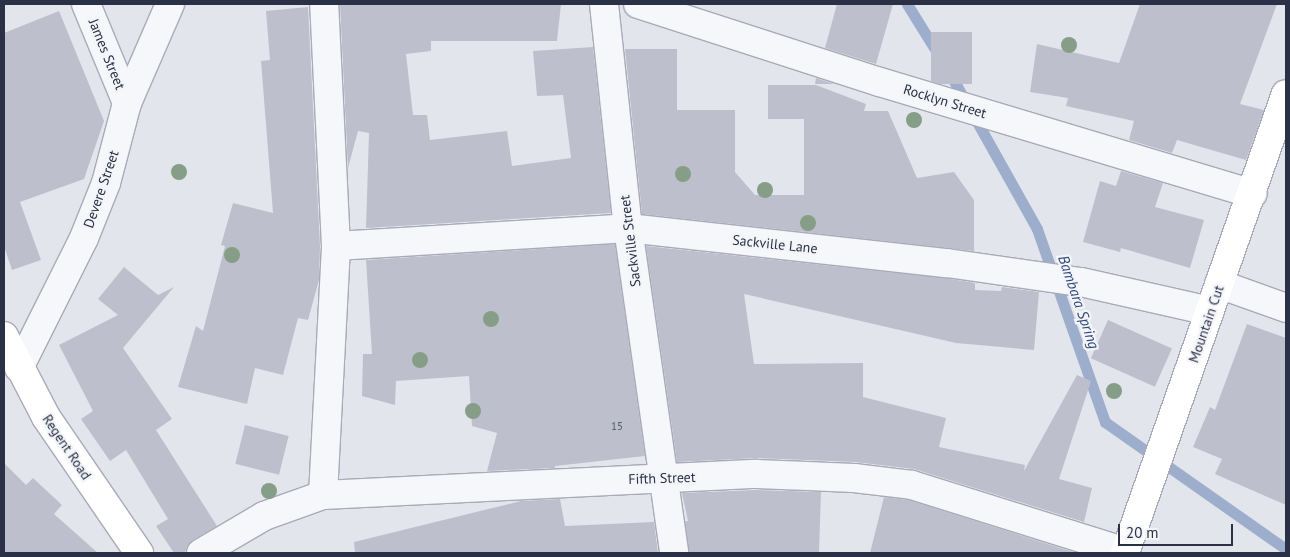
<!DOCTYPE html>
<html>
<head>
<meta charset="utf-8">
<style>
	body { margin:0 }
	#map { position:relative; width:1290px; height:557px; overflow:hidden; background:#e3e5ec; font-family:"PT Sans",sans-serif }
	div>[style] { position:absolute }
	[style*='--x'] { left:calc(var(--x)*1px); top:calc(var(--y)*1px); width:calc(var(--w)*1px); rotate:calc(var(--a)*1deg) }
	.stream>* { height:11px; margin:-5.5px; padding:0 5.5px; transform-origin:5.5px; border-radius:5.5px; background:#9daecd }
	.building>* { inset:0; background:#bdc0cc; transform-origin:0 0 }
	.roads { filter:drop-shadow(1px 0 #a8abb7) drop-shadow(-1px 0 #a8abb7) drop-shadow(0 1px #a8abb7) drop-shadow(0 -1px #a8abb7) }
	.street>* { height:28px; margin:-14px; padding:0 14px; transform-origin:14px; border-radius:14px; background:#f6f7fa }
	.secondary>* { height:28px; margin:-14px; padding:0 14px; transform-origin:14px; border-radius:14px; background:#fff }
	.trees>* { width:16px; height:16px; margin:-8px; border-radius:50%; background:#869d88 }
	span { translate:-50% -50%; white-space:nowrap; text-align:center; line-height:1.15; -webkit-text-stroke:4.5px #f3f5f9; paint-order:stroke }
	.number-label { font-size:11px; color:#4f5467 }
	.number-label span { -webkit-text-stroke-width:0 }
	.street-label { font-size:14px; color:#2a3045 }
	.water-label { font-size:15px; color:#31497b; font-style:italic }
	.frame { position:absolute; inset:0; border:5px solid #2a3045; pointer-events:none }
	.scale { position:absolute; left:1118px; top:524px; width:115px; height:22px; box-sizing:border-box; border:2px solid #2a3045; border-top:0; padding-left:6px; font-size:15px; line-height:18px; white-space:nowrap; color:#2a3045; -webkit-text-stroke:4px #f3f5f9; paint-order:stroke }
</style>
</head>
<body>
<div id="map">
	<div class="stream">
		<i style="--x:907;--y:4;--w:59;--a:58.2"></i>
		<i style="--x:949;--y:72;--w:180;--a:60.7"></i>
		<i style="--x:1037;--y:229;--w:205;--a:70.6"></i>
		<i style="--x:1105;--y:422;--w:221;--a:35.1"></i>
	</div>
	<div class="building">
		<i style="clip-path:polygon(340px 4px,561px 4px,557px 41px,431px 41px,431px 51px,406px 54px,413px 115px,427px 115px,430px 140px,507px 131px,512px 166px,571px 158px,563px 95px,537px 96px,533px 51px,593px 47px,611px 213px,366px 228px,369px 133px,358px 131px,348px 168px)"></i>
		<i style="clip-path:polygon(837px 4px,893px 4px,876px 64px,825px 48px)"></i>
		<i style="clip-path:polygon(1140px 4px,1277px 4px,1240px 104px,1264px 110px,1246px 160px,1177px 140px,1172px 153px,1129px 140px,1134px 121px,1066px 106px,1068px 98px,1030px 92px,1037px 44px,1119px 63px)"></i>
		<i style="clip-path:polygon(308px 7px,320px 246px,319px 280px,308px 320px,298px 318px,283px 375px,255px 368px,247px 404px,178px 387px,196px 326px,203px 331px,225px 246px,221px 245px,233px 203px,273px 213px,261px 61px,270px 60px,266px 11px)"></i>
		<i style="clip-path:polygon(59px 11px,104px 121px,84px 179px,20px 202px,41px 260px,12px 270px,4px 246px,4px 33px)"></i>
		<i style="clip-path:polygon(931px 32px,972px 32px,972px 84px,940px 84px,931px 81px)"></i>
		<i style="clip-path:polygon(625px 49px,677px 49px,677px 110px,735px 110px,735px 172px,755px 195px,804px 195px,804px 119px,768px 119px,768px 85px,816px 85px,866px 104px,864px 111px,888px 111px,917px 178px,954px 172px,974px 200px,974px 251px,642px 214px)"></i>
		<i style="clip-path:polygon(816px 78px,834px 84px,815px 84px)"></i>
		<i style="clip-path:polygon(1121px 171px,1163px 183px,1155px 207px,1204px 220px,1190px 268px,1121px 248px,1120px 252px,1083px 242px,1100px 181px,1116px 186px)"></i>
		<i style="clip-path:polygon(615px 244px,645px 456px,555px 466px,555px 468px,487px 471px,497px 433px,472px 426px,469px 376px,396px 381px,395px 405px,362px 396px,363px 354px,372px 354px,366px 260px)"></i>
		<i style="clip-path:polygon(646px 246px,945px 278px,975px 283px,975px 290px,1001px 291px,1002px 287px,1039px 292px,1034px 350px,956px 343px,744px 294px,754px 364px,863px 363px,863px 397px,946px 418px,939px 447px,1025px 465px,1024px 471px,1077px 375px,1091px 381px,1059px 479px,1092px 488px,1084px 522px,914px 469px,855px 462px,757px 458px,677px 462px)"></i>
		<i style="clip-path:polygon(124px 267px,158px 295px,174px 287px,123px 348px,172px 419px,156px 430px,217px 526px,193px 540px,187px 546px,185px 553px,174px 553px,156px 526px,168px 519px,126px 450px,110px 461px,81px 419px,93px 411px,59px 345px,118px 315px,98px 299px)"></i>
		<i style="left:1108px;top:320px;width:70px;height:42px;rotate:24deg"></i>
		<i style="clip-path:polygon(1247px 324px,1286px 338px,1286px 505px,1215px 474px,1222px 459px,1193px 447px,1210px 407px,1215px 410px)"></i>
		<i style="left:245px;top:425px;width:45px;height:40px;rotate:14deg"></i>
		<i style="clip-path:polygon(4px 463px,26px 485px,33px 478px,62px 505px,54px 514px,98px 553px,4px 553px)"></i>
		<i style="clip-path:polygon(756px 490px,821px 492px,819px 553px,689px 553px,685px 521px,688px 521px,682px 493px)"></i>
		<i style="clip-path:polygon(884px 497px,909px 500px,1076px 553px,870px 553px)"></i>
		<i style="clip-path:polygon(560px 499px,565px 526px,654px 522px,658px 553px,355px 553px,354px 542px,521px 501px)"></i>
	</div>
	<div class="roads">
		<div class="street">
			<i style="--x:86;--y:4;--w:107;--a:67.5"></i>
			<i style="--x:604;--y:4;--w:225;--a:83.9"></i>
			<i style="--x:628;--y:228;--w:328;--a:81.9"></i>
			<i style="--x:638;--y:4;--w:254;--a:17.9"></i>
			<i style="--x:880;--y:82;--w:389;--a:16.7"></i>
			<i style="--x:336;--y:246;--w:293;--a:-3.5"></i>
			<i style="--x:628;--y:228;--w:321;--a:6.3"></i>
			<i style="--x:947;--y:263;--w:135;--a:8.1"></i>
			<i style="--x:1081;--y:282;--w:132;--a:12.7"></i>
			<i style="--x:1219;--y:284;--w:71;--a:19.7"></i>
			<i style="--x:19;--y:368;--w:145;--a:-63.4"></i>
			<i style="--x:84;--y:238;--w:59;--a:-68.2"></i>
			<i style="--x:106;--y:183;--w:83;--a:-75.3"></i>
			<i style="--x:127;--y:103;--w:108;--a:-66.5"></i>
			<i style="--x:323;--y:495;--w:249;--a:-87"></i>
			<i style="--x:336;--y:246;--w:242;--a:-92.8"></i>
			<i style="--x:201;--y:553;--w:73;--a:-30.4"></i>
			<i style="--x:264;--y:516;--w:63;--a:-19.6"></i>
			<i style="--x:323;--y:495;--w:434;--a:-2.8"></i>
			<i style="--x:756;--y:474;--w:98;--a:2.3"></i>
			<i style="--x:854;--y:478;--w:58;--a:6.9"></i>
			<i style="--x:912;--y:485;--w:224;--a:17.4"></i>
		</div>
		<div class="secondary">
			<i style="--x:4;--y:336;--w:91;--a:62.6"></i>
			<i style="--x:46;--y:417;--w:165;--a:55.6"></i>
			<i style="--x:1125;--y:553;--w:486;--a:-70.7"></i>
		</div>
	</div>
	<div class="trees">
		<i style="left:1069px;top:45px"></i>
		<i style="left:914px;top:120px"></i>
		<i style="left:179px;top:172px"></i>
		<i style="left:683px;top:174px"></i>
		<i style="left:765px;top:190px"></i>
		<i style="left:808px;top:223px"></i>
		<i style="left:232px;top:255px"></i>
		<i style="left:491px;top:319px"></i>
		<i style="left:420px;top:360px"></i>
		<i style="left:1114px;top:391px"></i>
		<i style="left:473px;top:411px"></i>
		<i style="left:269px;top:491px"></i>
	</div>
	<div class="number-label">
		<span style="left:617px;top:426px">15</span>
	</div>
	<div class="street-label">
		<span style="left:107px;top:54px;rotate:68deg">James Street</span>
		<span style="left:945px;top:101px;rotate:17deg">Rocklyn Street</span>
		<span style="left:101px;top:189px;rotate:-71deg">Devere Street</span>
		<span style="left:630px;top:241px;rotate:-97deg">Sackville Street</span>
		<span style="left:775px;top:244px;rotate:6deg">Sackville Lane</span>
		<span style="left:1206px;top:324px;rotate:-71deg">Mountain Cut</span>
		<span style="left:67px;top:447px;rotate:56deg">Regent Road</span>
		<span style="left:662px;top:478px;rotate:-2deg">Fifth Street</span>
	</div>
	<div class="water-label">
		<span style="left:1079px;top:302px;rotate:71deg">Bambara Spring</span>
	</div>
	<div class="frame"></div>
	<div class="scale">20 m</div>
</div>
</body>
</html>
